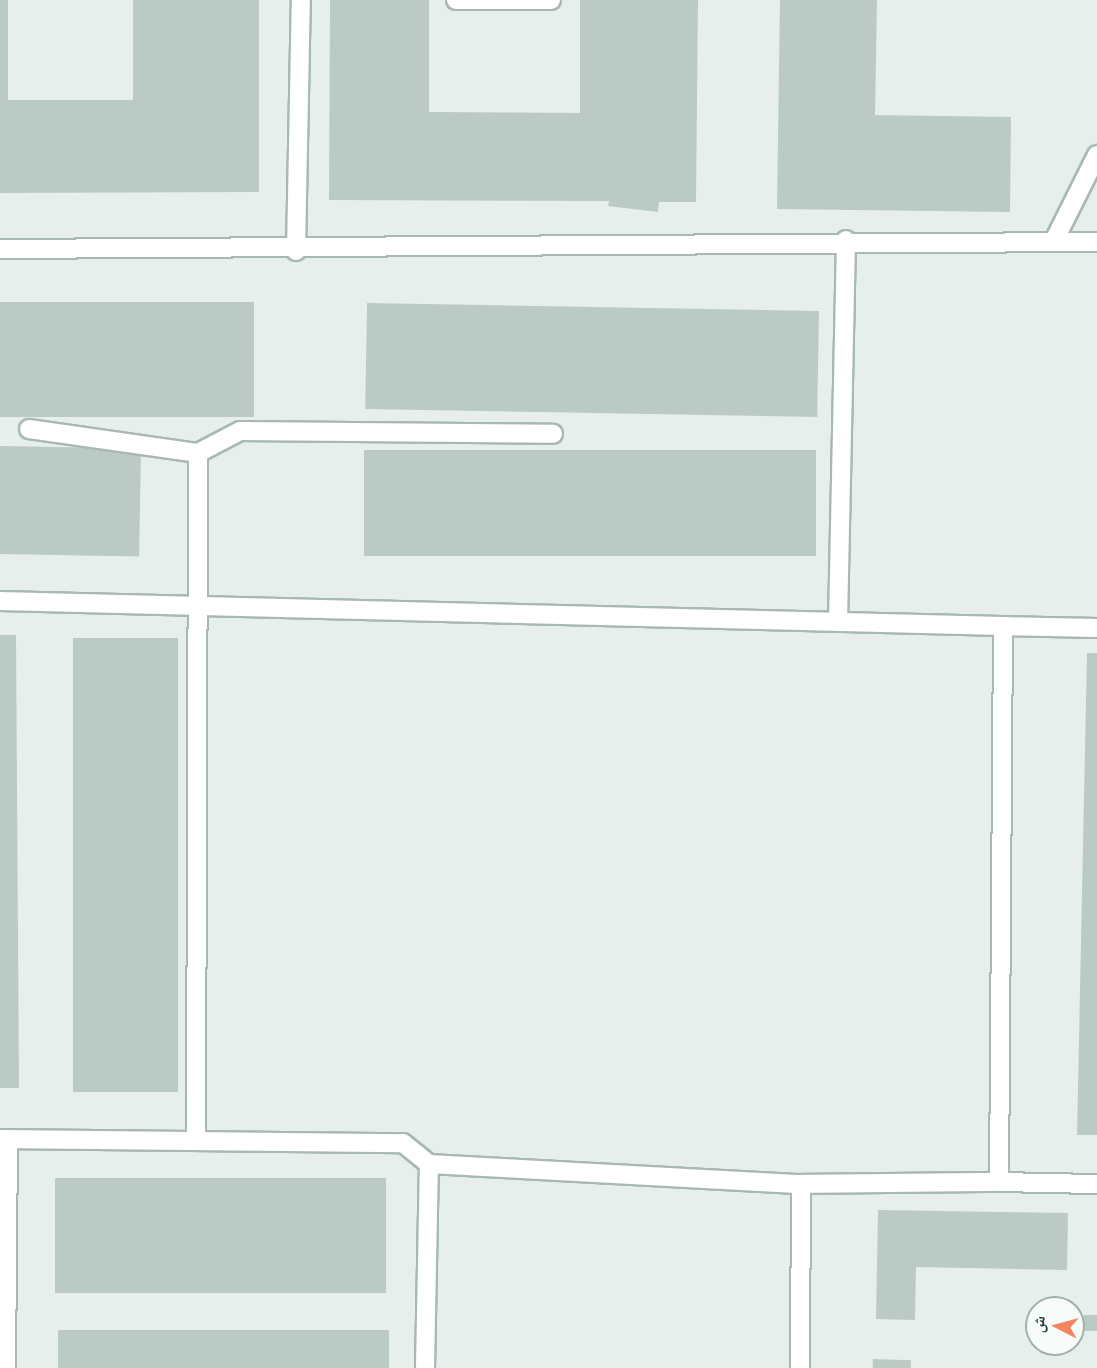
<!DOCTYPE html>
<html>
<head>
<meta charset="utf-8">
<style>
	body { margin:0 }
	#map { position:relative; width:1097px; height:1368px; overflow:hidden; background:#e6efeb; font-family:"Fira Sans Condensed","Noto Naskh Arabic",sans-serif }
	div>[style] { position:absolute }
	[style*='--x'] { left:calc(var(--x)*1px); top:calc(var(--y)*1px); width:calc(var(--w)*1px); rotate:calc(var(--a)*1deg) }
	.building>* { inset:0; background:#bbcac4; transform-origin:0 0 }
	.roads { filter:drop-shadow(2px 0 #a8b8b2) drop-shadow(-2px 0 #a8b8b2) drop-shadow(0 2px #a8b8b2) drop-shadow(0 -2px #a8b8b2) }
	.minor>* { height:18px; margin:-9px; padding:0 9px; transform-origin:9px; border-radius:9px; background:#fff }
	span { translate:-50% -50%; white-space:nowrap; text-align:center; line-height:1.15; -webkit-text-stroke:4.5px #f7fbf9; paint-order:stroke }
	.north { position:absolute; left:1025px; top:1296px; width:60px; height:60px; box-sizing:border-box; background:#f7fbf9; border:2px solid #a3b1ad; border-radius:50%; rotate:276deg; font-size:16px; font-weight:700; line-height:24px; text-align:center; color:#24423a }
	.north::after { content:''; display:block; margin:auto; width:21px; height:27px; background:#f4845f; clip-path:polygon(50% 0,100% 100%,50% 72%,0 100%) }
</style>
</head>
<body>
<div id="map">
	<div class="building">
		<i style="clip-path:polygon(0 0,8px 0,8px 100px,133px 100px,133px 0,259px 0,259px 192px,0 193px)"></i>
		<i style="clip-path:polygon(330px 0,429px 0,429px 112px,580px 113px,580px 0,698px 0,696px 202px,659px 202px,658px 212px,608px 206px,609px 201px,329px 200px)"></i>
		<i style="clip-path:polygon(780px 0,877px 0,875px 115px,1011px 117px,1010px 212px,777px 209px)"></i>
		<i style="left:254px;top:302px;width:115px;height:254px;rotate:90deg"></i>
		<i style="left:819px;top:311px;width:106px;height:452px;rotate:91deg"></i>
		<i style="left:0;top:446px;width:141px;height:108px;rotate:1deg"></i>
		<i style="left:364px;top:450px;width:452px;height:106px"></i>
		<i style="clip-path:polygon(0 635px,16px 635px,19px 1088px,0 1088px)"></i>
		<i style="left:178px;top:638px;width:454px;height:105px;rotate:90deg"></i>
		<i style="clip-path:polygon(1087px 653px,1097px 653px,1097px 1135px,1077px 1135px)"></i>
		<i style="left:386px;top:1178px;width:115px;height:331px;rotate:90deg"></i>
		<i style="clip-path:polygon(878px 1210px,1068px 1213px,1067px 1270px,916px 1267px,915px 1320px,876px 1319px)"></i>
		<i style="left:1084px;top:1315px;width:13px;height:16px"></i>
		<i style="left:389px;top:1330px;width:38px;height:331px;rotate:90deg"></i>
		<i style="left:873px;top:1359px;width:38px;height:9px;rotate:2deg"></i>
	</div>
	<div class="roads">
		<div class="minor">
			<i style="--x:456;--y:0;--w:95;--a:0"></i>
			<i style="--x:1055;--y:239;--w:94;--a:-63.4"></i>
			<i style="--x:0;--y:249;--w:1097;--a:-0.37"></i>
			<i style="--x:296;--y:251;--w:251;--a:-88.9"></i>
			<i style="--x:29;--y:429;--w:171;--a:8.1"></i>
			<i style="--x:0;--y:601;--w:1003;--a:1.43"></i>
			<i style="--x:838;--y:622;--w:382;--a:-88.8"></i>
			<i style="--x:1097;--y:628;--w:94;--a:-178.8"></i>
			<i style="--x:1003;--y:626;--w:556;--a:90.41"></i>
			<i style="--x:999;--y:1182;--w:98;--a:1.2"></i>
			<i style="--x:0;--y:1139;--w:403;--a:0.6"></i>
			<i style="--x:403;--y:1143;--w:33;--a:39"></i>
			<i style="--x:429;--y:1164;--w:373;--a:3.1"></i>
			<i style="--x:196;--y:1141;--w:688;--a:-89.83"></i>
			<i style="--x:198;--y:453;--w:47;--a:-27.6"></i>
			<i style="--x:240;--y:431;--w:313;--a:0.5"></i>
			<i style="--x:6;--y:1368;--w:229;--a:-89.5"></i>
			<i style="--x:425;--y:1368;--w:204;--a:-88.9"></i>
			<i style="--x:800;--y:1368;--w:184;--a:-89.7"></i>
			<i style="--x:801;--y:1184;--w:198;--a:-0.6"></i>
		</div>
	</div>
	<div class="north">ش</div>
</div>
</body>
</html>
